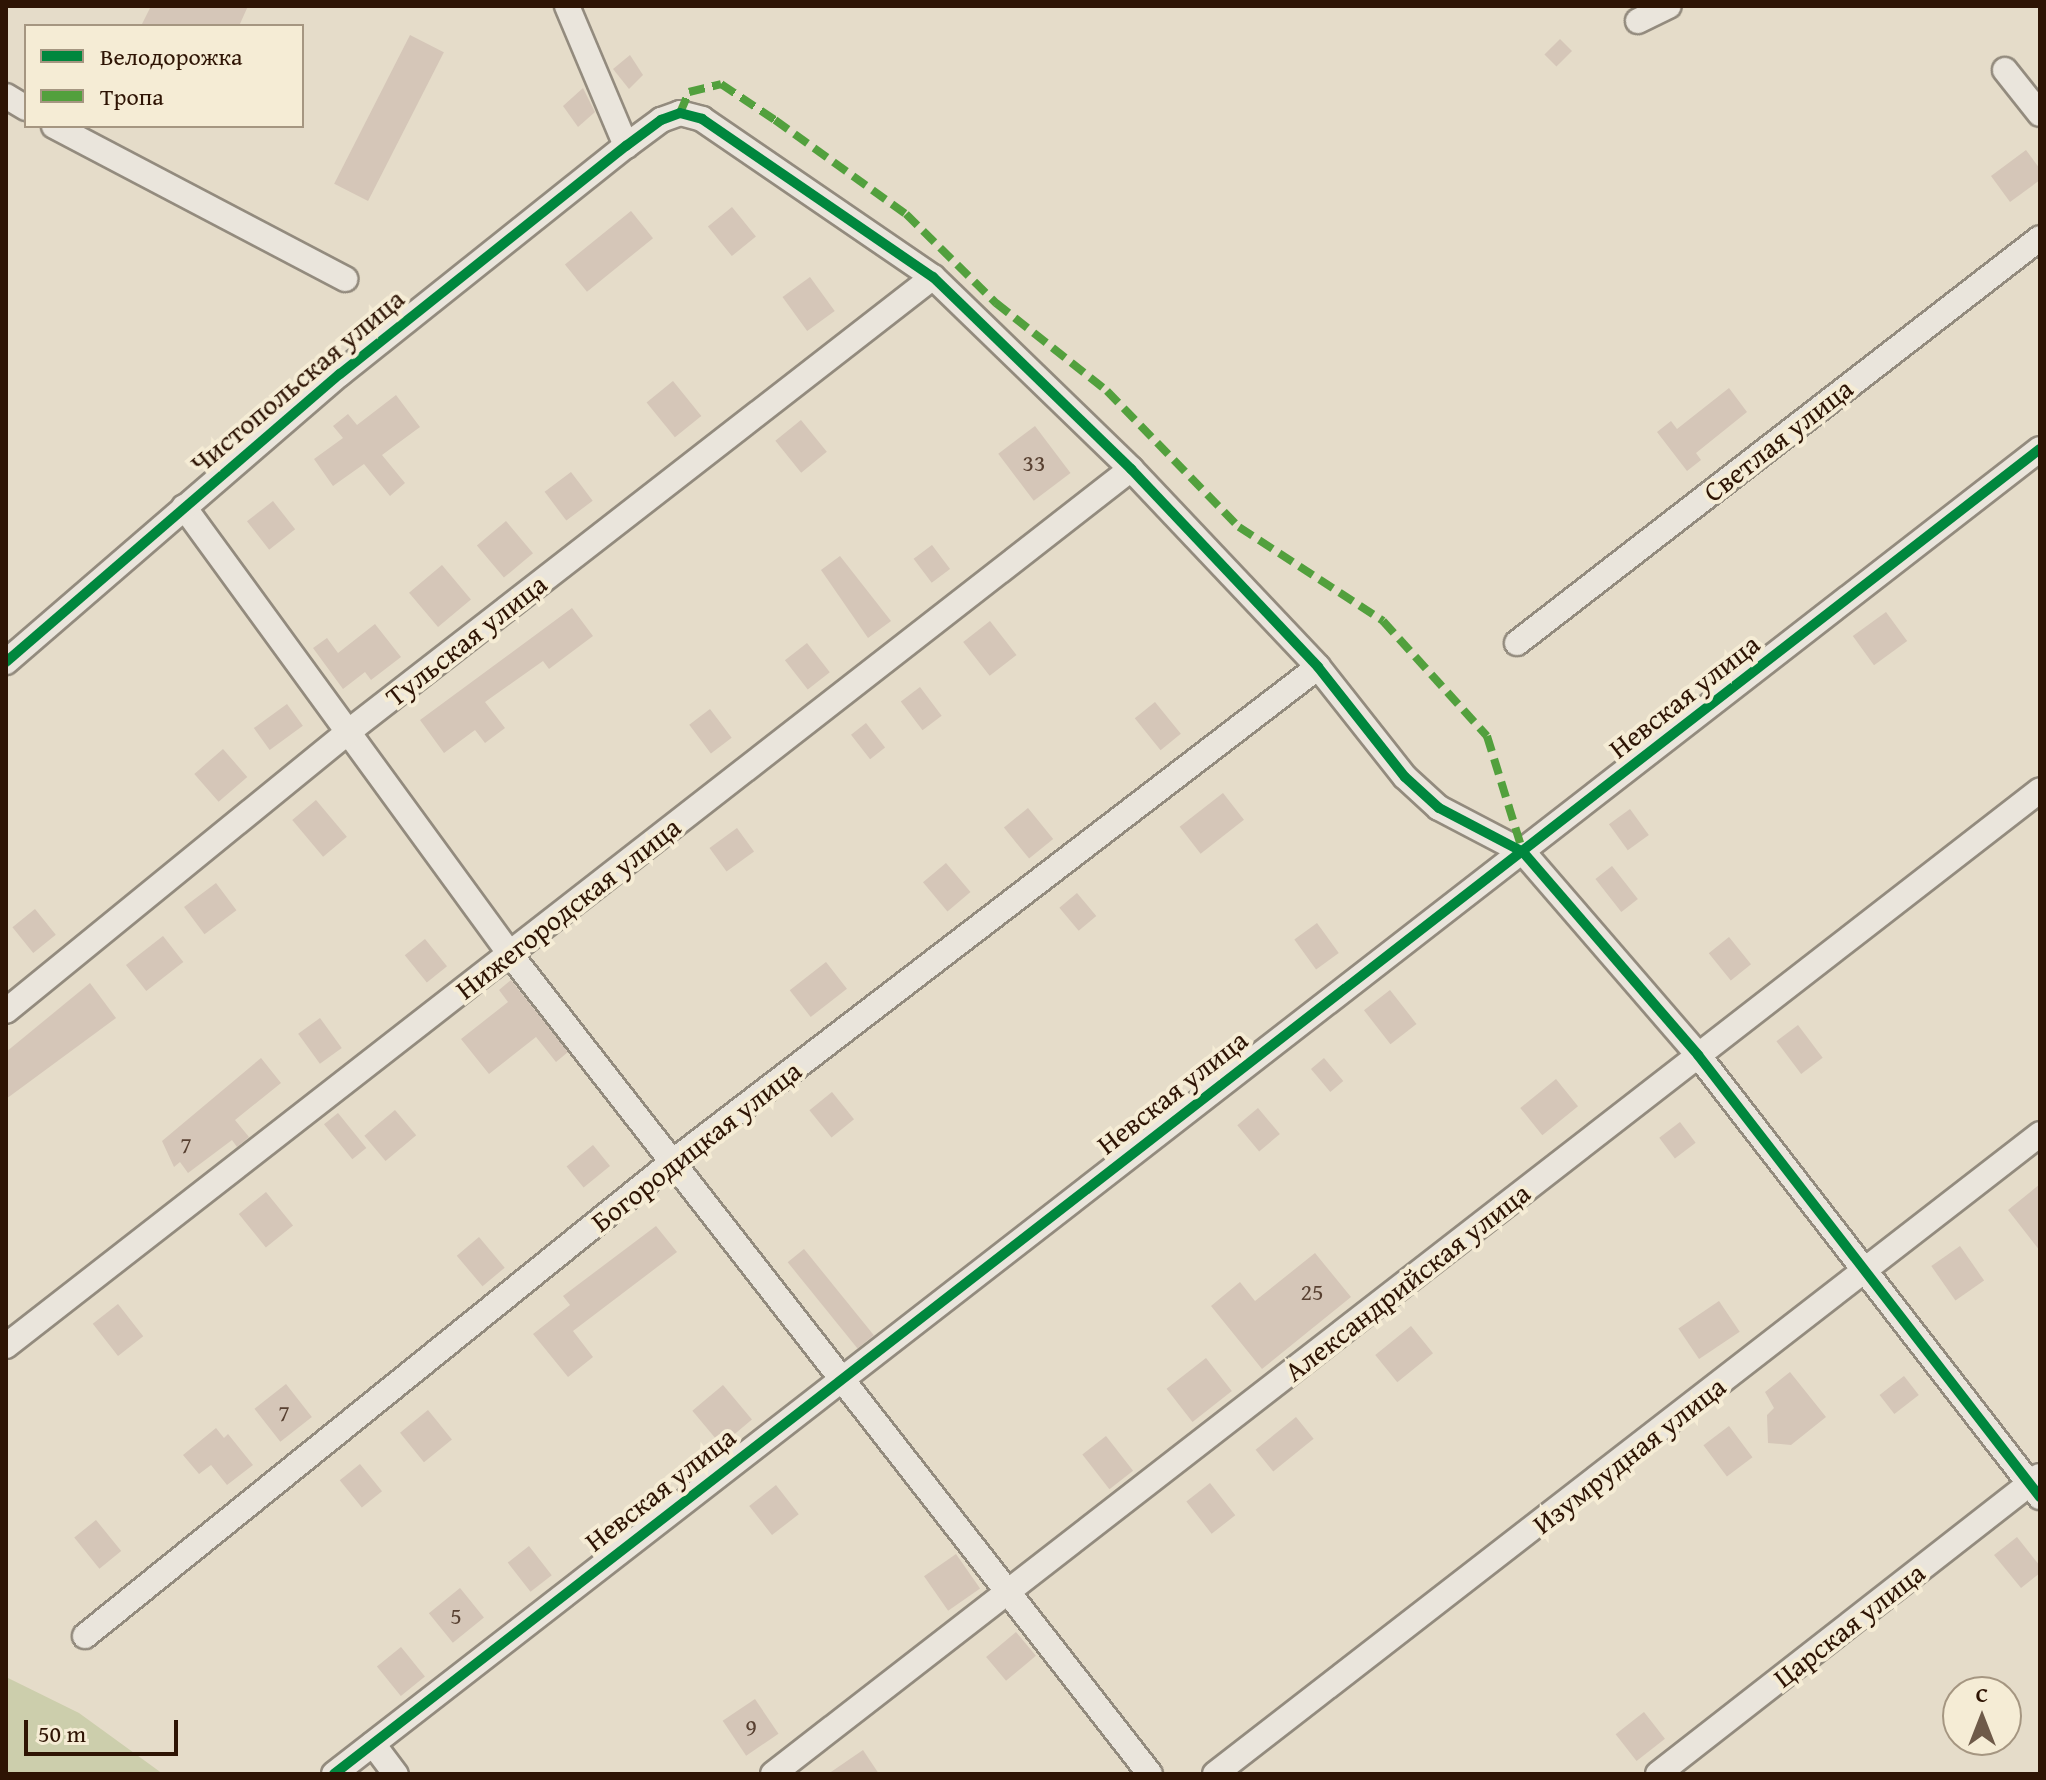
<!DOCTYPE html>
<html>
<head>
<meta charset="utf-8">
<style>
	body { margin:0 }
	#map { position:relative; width:2046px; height:1780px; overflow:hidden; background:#e5dcc9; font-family:"Gentium Book Plus",serif }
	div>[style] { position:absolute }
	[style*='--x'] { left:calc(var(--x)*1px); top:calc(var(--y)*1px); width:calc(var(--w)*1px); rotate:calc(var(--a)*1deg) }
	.green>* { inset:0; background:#ccceac }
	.building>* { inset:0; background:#d5c6b8; transform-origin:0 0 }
	.roads { filter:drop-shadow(2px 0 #938b7e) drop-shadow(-2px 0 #938b7e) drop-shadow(0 2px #938b7e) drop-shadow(0 -2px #938b7e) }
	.minor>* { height:24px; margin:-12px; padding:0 12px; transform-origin:12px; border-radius:12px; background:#eae5dc }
	.quiet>* { height:8px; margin-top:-4px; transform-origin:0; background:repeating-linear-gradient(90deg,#52a03d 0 16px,transparent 0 24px) }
	.cycleway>* { height:10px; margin:-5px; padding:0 5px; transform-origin:5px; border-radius:5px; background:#00873e }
	span { translate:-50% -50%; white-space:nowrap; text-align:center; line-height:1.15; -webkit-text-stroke:8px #f5ecd5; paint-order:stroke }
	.number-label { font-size:24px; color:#584031 }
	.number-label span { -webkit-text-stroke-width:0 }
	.street-label { font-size:28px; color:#2e1404 }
	.frame { position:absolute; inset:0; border:8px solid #2e1404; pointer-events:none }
	.legend { position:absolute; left:24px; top:24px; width:280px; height:104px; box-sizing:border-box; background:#f5ecd5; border:2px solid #a59681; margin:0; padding:10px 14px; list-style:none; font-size:24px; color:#2e1404 }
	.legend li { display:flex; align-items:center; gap:16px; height:40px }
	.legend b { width:40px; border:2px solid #a59681 }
	.north { position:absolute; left:1942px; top:1676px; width:80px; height:80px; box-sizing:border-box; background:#f5ecd5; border:2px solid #a59681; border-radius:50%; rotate:0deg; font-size:22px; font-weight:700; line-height:32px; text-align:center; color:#2e1404 }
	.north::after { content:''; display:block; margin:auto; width:28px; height:36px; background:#6e5a49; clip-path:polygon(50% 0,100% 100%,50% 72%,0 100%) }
	.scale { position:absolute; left:24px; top:1720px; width:154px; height:36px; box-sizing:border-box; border:4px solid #2e1404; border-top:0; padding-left:10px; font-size:24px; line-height:28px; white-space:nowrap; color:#2e1404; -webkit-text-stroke:6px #f5ecd5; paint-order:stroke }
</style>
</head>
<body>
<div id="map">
	<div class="green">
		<i style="clip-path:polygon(6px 1677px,79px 1713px,163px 1774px,6px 1774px)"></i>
	</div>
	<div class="building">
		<i style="clip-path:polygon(151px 6px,248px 6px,239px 26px,141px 26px)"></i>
		<i style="left:410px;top:35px;width:38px;height:167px;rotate:27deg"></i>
		<i style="left:1560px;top:39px;width:17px;height:22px;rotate:45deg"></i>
		<i style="clip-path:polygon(630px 55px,643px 75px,629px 89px,613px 69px)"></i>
		<i style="clip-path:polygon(583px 88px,595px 112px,578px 127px,563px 106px)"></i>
		<i style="clip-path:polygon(2026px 150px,2040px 169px,2040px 180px,2010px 202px,1991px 176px)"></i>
		<i style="left:732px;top:207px;width:38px;height:31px;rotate:51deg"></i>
		<i style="left:631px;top:211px;width:35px;height:85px;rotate:51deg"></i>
		<i style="left:810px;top:277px;width:42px;height:34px;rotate:54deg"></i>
		<i style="left:673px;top:381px;width:45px;height:34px;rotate:51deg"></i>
		<i style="clip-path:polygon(1729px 388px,1747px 412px,1696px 453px,1701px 460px,1687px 471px,1657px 432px,1671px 421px,1677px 429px)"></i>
		<i style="clip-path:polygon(396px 395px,420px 427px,382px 455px,405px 483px,390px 496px,364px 464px,333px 486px,314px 459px,343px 438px,333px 426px,348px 414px,357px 425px)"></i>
		<i style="left:801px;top:420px;width:41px;height:33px;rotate:51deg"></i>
		<i style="left:1035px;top:426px;width:59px;height:46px;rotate:53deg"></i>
		<i style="left:571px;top:472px;width:36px;height:33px;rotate:53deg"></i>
		<i style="left:273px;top:501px;width:36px;height:33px;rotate:52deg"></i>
		<i style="left:506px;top:521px;width:42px;height:38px;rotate:50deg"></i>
		<i style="left:932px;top:545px;width:30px;height:23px;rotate:53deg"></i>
		<i style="clip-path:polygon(840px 556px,891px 621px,868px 638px,821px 570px)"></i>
		<i style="left:442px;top:565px;width:45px;height:43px;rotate:50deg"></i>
		<i style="clip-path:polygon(572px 608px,593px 636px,549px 669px,543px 661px,485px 702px,505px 728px,485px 743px,475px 730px,444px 753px,420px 720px)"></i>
		<i style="left:1886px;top:612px;width:36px;height:41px;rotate:54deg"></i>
		<i style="left:990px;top:621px;width:43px;height:34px;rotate:52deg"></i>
		<i style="clip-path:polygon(375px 624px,401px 657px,371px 680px,365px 672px,343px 689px,313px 648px,327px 638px,338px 653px)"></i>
		<i style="left:807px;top:643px;width:37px;height:28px;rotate:52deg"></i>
		<i style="left:920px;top:687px;width:36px;height:24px;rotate:53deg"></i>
		<i style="left:1155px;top:702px;width:41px;height:26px;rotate:51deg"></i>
		<i style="left:287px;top:704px;width:27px;height:41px;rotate:54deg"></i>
		<i style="left:710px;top:709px;width:36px;height:26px;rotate:53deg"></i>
		<i style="left:866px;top:723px;width:31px;height:19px;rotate:52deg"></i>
		<i style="left:223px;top:749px;width:37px;height:38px;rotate:49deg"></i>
		<i style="left:1223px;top:793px;width:34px;height:55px;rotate:52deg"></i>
		<i style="left:316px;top:800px;width:48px;height:31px;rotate:50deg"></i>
		<i style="left:1028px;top:808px;width:40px;height:31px;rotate:51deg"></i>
		<i style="left:1630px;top:809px;width:32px;height:26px;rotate:54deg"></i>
		<i style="left:737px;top:828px;width:29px;height:34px;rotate:54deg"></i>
		<i style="left:946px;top:863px;width:38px;height:30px;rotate:50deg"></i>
		<i style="left:1612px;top:866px;width:42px;height:21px;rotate:52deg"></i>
		<i style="left:216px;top:883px;width:34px;height:40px;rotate:53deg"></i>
		<i style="left:1077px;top:893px;width:30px;height:23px;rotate:50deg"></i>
		<i style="left:35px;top:909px;width:33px;height:29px;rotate:51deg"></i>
		<i style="left:1317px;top:923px;width:37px;height:28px;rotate:54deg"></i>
		<i style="left:163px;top:936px;width:33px;height:47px;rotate:52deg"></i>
		<i style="left:1729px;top:937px;width:35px;height:26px;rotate:51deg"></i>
		<i style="left:425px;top:939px;width:35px;height:26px;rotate:51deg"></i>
		<i style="left:826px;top:962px;width:34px;height:46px;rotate:52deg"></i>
		<i style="clip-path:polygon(511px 980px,568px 1052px,556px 1062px,536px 1037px,489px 1074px,461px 1039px,508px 1002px,499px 990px)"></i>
		<i style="clip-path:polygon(90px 983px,116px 1018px,6px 1099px,6px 1052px)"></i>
		<i style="left:1390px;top:990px;width:43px;height:33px;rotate:52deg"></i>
		<i style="left:320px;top:1018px;width:37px;height:27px;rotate:54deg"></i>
		<i style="left:1798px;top:1025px;width:41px;height:27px;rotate:53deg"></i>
		<i style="clip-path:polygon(261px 1058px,281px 1083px,235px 1120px,249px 1137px,237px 1147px,232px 1140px,188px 1173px,180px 1162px,174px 1167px,162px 1141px)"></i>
		<i style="left:1324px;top:1058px;width:30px;height:17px;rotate:50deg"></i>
		<i style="left:1556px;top:1079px;width:35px;height:46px;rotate:51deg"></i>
		<i style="left:832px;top:1092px;width:35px;height:29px;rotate:51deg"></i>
		<i style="left:1258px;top:1108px;width:34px;height:27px;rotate:50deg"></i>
		<i style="left:395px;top:1110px;width:33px;height:40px;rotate:50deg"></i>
		<i style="left:338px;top:1113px;width:45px;height:18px;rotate:51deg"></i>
		<i style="left:1680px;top:1122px;width:26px;height:26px;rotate:53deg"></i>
		<i style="left:593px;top:1145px;width:27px;height:34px;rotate:51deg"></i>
		<i style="clip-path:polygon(2040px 1184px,2040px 1251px,2008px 1210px)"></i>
		<i style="left:266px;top:1192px;width:43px;height:35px;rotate:51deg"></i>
		<i style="clip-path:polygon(656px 1226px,677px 1252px,573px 1331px,593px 1357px,568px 1377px,533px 1334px,570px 1305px,563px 1296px)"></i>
		<i style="left:479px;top:1237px;width:40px;height:29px;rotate:50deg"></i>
		<i style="left:1960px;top:1246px;width:42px;height:35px;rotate:55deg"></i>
		<i style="left:804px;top:1249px;width:111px;height:21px;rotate:51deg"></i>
		<i style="clip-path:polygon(1315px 1253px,1351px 1297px,1262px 1369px,1211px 1306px,1240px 1282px,1255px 1301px)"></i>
		<i style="left:1719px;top:1301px;width:37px;height:49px;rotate:56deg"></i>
		<i style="left:118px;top:1304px;width:41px;height:32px;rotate:52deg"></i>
		<i style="left:1411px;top:1326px;width:35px;height:46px;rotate:51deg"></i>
		<i style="left:1206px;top:1358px;width:42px;height:50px;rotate:52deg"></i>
		<i style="clip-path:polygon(1790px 1372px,1826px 1417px,1791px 1445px,1768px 1443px,1767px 1415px,1774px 1408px,1765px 1392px)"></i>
		<i style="left:1904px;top:1376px;width:24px;height:31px;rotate:52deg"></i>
		<i style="left:286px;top:1384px;width:42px;height:40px;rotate:52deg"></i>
		<i style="left:723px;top:1385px;width:45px;height:40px;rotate:50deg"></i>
		<i style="left:428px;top:1410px;width:38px;height:36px;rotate:51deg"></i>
		<i style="left:1296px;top:1417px;width:28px;height:52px;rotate:51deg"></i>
		<i style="left:1729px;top:1426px;width:39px;height:32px;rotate:53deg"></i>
		<i style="clip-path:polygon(216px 1428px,224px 1438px,228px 1434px,253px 1465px,227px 1485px,211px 1465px,199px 1474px,183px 1455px)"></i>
		<i style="left:1106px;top:1436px;width:44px;height:30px;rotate:52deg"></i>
		<i style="left:360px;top:1464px;width:35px;height:26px;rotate:51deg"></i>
		<i style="left:1210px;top:1483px;width:41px;height:30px;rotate:52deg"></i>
		<i style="left:776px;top:1485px;width:37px;height:34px;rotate:52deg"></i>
		<i style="left:96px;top:1520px;width:40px;height:28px;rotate:51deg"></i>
		<i style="clip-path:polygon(2017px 1537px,2040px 1566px,2040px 1573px,2021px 1588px,1994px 1555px)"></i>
		<i style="left:529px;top:1546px;width:37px;height:27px;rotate:52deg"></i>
		<i style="left:956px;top:1554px;width:42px;height:39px;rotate:55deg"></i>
		<i style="left:460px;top:1588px;width:38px;height:40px;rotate:51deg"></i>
		<i style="left:1016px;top:1632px;width:31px;height:39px;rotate:50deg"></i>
		<i style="left:401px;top:1647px;width:38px;height:31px;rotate:51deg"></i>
		<i style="left:755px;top:1699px;width:42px;height:39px;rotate:56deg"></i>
		<i style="left:1644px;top:1712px;width:34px;height:36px;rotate:52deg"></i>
		<i style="clip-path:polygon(863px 1750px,879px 1774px,828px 1774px)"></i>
	</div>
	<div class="roads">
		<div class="minor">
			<i style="--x:567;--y:6;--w:152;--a:67.1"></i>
			<i style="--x:1638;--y:21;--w:34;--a:-26"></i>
			<i style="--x:2005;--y:70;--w:56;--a:51.5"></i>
			<i style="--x:6;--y:96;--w:23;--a:31"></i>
			<i style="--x:54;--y:126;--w:329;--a:27.7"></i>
			<i style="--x:184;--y:507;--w:553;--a:53.9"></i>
			<i style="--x:510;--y:954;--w:1040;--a:52.03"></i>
			<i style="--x:1517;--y:643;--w:661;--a:-37.75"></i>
			<i style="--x:6;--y:662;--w:441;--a:-40.8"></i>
			<i style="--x:340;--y:374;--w:366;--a:-38.6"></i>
			<i style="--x:626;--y:146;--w:44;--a:-36.6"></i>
			<i style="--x:661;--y:120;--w:20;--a:-20"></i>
			<i style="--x:680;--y:113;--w:23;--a:15"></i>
			<i style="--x:702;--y:119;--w:280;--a:34.4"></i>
			<i style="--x:933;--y:277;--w:276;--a:44.1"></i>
			<i style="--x:1131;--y:469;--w:272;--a:46.6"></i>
			<i style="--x:1318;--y:667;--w:140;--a:51.7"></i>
			<i style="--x:1405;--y:777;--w:46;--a:42.4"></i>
			<i style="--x:1439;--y:808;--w:95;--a:27.6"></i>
			<i style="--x:1523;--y:852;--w:268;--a:49.2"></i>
			<i style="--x:1698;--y:1055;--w:559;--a:52.27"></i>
			<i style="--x:6;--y:1011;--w:441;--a:-39.2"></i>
			<i style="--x:348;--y:732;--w:741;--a:-37.87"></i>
			<i style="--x:6;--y:1346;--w:1426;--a:-37.94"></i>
			<i style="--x:85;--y:1636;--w:753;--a:-38.91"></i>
			<i style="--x:671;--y:1163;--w:815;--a:-37.47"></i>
			<i style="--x:373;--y:1744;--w:38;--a:53"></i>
			<i style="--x:334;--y:1774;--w:2160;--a:-37.84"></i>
			<i style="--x:773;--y:1774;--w:1604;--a:-37.83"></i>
			<i style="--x:1215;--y:1774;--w:1044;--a:-37.8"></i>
			<i style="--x:1658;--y:1774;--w:484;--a:-38"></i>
		</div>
	</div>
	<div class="quiet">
		<i style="--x:680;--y:113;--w:23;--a:-67"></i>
		<i style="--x:689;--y:92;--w:33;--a:-14"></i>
		<i style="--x:721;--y:84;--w:65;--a:33.7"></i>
		<i style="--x:775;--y:120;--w:161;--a:35.7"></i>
		<i style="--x:906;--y:214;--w:127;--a:44.7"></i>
		<i style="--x:996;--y:303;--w:142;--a:38.4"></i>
		<i style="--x:1107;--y:391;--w:190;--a:45.9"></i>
		<i style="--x:1239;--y:527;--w:172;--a:33.1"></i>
		<i style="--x:1383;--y:621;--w:155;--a:47.9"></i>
		<i style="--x:1487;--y:736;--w:121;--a:72.8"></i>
	</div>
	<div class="cycleway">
		<i style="--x:6;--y:662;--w:441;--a:-40.8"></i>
		<i style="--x:340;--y:374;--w:366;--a:-38.6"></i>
		<i style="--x:626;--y:146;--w:44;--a:-36.6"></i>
		<i style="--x:661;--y:120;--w:20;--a:-20"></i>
		<i style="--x:680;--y:113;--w:23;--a:15"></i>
		<i style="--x:702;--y:119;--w:280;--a:34.4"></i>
		<i style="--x:933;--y:277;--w:276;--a:44.1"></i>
		<i style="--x:1131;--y:469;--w:272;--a:46.6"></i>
		<i style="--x:1318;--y:667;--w:140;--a:51.7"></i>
		<i style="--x:1405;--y:777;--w:46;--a:42.4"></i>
		<i style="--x:1439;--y:808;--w:95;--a:27.6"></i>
		<i style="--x:1523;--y:852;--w:268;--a:49.2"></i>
		<i style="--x:1698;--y:1055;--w:559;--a:52.27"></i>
		<i style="--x:334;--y:1774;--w:2160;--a:-37.84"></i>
	</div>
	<div class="number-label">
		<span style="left:1034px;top:463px">33</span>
		<span style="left:186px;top:1145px">7</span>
		<span style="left:1312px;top:1292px">25</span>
		<span style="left:284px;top:1413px">7</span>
		<span style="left:456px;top:1616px">5</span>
		<span style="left:751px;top:1727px">9</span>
	</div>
	<div class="street-label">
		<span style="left:297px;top:381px;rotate:-40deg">Чистопольская улица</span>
		<span style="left:1778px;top:440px;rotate:-38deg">Светлая улица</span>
		<span style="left:466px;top:640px;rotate:-38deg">Тульская улица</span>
		<span style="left:1684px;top:696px;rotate:-38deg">Невская улица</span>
		<span style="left:568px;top:908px;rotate:-38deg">Нижегородская улица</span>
		<span style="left:1172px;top:1092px;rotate:-38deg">Невская улица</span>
		<span style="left:696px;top:1146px;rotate:-38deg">Богородицкая улица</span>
		<span style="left:1407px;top:1282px;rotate:-38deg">Александрийская улица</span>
		<span style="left:1629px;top:1455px;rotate:-38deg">Изумрудная улица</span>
		<span style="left:660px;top:1489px;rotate:-38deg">Невская улица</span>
		<span style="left:1849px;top:1625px;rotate:-38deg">Царская улица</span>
	</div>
	<div class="frame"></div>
	<ul class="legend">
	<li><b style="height:10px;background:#00873e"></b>Велодорожка</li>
	<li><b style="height:10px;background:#52a03d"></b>Тропа</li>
	</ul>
	<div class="north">С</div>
	<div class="scale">50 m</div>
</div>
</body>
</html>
